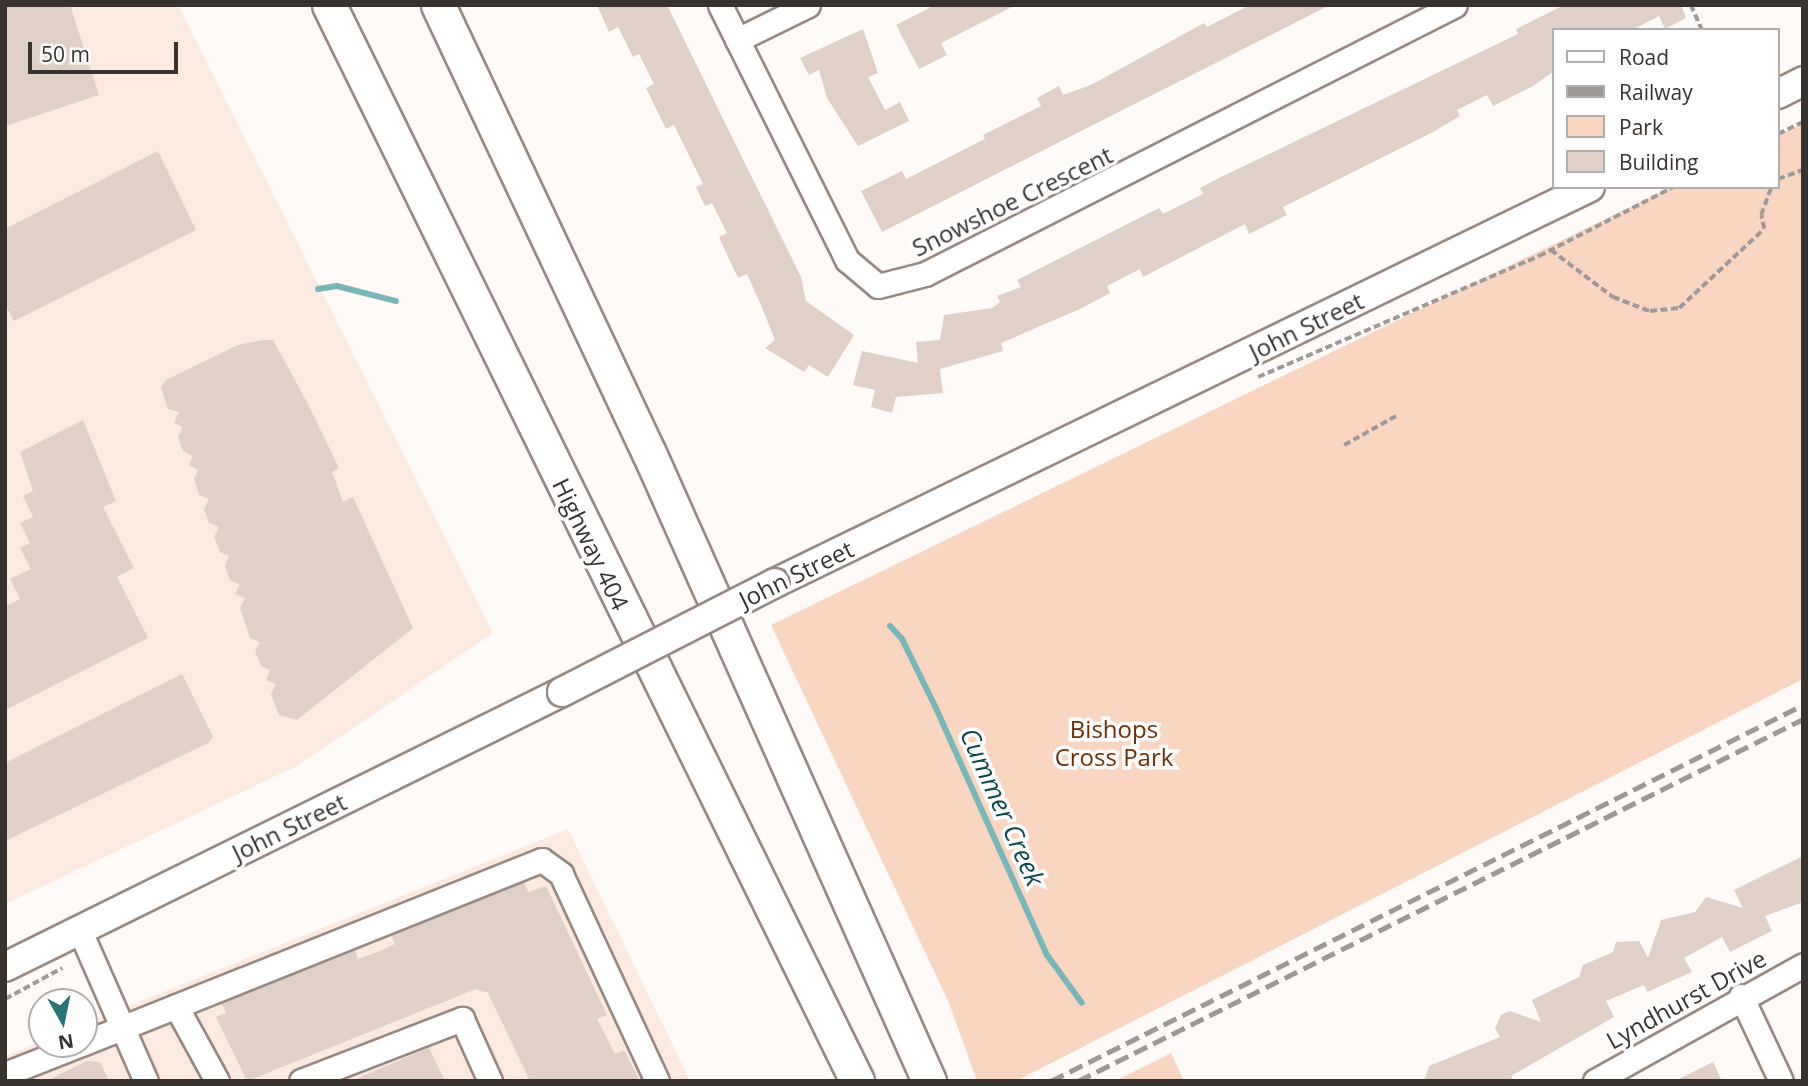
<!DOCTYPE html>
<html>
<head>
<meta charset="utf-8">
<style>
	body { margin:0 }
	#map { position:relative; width:1808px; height:1086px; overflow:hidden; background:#fdfaf8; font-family:"Open Sans",sans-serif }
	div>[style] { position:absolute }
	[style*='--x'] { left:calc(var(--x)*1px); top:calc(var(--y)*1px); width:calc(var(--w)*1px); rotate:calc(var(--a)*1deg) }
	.built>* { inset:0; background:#fce9df }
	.green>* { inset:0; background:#fad6c1 }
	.stream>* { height:6px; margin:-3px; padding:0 3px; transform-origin:3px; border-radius:3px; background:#77b7b8 }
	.building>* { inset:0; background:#e0d0c8 }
	.path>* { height:3.5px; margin-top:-1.75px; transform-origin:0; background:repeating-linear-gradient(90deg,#9f9a98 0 7px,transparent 0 10.5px) }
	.roads { filter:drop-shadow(2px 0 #978981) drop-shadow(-2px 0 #978981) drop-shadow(0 2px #978981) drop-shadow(0 -2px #978981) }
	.minor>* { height:23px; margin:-11.5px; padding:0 11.5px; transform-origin:11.5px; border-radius:11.5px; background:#fff }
	.major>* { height:28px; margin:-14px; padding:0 14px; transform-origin:14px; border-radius:14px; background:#fff }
	.highway>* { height:33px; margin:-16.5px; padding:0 16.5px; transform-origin:16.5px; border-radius:16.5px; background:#fff }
	.rail>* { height:5px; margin-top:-2.5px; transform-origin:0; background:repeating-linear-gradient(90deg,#9d9996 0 14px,transparent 0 21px) }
	.bridges { filter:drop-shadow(2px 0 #978981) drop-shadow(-2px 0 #978981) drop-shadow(0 2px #978981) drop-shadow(0 -2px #978981) }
	.major-bridge>* { height:28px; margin:-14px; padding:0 14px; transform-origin:14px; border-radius:14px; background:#fff }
	span { translate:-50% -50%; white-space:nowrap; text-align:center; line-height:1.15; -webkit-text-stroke:7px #fff; paint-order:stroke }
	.street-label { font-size:24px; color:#393330 }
	.park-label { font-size:24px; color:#6a3107 }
	.water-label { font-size:26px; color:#0b4748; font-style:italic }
	.frame { position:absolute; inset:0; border:7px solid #393330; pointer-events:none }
	.legend { position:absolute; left:1552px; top:28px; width:228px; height:161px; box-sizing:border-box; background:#fff; border:2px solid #b0adac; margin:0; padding:9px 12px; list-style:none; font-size:21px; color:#393330 }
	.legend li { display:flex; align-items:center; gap:14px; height:35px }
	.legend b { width:35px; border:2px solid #b0adac }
	.north { position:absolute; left:28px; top:988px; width:70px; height:70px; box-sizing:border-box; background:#fff; border:2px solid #b0adac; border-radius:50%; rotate:171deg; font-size:19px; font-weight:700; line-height:28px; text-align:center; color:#393330 }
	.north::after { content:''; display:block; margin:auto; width:24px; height:32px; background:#2a7476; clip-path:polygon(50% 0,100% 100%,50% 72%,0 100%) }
	.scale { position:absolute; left:28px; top:42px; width:150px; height:32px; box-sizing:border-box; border:4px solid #393330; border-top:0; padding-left:9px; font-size:21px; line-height:24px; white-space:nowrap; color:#393330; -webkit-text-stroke:5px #fff; paint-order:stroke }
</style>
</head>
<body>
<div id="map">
	<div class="built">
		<i style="clip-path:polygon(5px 5px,178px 5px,493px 633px,297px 766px,5px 904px)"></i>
		<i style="clip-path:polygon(568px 829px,690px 1081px,5px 1081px,5px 1056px,42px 1041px,84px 1044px,84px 1024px)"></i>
	</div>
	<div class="green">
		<i style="clip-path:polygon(1803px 123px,1803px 679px,1016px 1081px,977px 1081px,949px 1003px,771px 625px,1671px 187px,1778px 187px,1778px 135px)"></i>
		<i style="clip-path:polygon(1171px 1053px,1184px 1081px,1115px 1081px)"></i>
	</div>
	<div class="stream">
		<i style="--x:318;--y:289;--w:19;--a:-9"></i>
		<i style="--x:337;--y:286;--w:61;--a:14.3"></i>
		<i style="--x:890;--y:626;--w:18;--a:47"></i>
		<i style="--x:902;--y:639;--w:75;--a:63.8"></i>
		<i style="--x:935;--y:706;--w:273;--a:65.8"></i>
		<i style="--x:1047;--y:955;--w:59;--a:53.9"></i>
	</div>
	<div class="building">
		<i style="clip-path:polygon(5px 5px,70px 5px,99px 95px,5px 126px)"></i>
		<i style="clip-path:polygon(597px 5px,667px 5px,801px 277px,806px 301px,854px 335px,828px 377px,809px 365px,804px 372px,765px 348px,775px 340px,761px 305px,747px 274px,738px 278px,728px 257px,719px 237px,727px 233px,712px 203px,705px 206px,696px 187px,703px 184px,674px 125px,666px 129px,646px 88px,654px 84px,639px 54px,633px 57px,618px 27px,609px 32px)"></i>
		<i style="clip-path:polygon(935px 5px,1016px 5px,941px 43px,947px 55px,919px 69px,896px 25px)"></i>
		<i style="clip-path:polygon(1250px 5px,1330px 5px,882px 232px,861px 191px,902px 171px,906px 179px,985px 139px,983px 135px,1041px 106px,1037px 98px,1059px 86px,1063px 95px,1091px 85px,1204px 23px,1207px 27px)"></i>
		<i style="clip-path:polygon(1564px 5px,1681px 5px,1686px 18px,1665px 29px,1659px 16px,1632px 30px,1554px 30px,1554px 71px,1533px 86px,1493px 106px,1487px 95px,1457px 110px,1460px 116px,1433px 132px,1283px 207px,1287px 215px,1249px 234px,1245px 224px,1143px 277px,1140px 269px,1107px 286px,1110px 293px,1080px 309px,1001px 343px,1003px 351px,940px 369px,943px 393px,896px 397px,892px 413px,871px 407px,875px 390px,853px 385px,862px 351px,918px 363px,916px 342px,940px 340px,944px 315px,992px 308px,1000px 302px,997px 296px,1021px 287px,1017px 280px,1159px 208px,1163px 214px,1203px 194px,1200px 188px,1219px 178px,1518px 34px,1516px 29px)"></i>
		<i style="clip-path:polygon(863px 29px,878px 73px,868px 77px,885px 110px,900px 102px,909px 121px,858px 146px,827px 98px,819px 70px,809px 75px,800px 58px)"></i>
		<i style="clip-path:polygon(158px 151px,196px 230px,14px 321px,5px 304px,5px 229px)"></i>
		<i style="clip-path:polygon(263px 340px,273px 340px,307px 402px,339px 468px,332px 472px,343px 502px,353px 497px,413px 628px,297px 720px,279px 715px,271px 694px,276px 684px,266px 680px,270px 670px,261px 666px,255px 651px,260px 642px,250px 638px,240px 608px,245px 598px,235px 594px,240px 585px,230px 580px,225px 566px,229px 556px,220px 552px,214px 537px,219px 527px,209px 523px,204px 509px,209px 499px,199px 495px,194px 479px,198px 470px,189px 465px,193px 456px,183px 451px,178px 437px,183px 427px,174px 423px,179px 412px,168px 409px,161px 388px,166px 380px,238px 345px)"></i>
		<i style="clip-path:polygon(83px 420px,116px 501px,103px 507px,134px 568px,117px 577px,148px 638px,5px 710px,5px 607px,20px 599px,10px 579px,31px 569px,20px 548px,30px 543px,20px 523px,33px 517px,23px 496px,33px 491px,20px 452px)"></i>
		<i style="clip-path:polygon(182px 674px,213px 737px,208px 743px,5px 841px,5px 763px)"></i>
		<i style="clip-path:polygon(1803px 856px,1803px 902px,1765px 916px,1772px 931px,1730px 952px,1722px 937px,1684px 958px,1692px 972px,1647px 992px,1644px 985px,1606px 1001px,1614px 1017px,1511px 1076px,1514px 1081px,1424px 1081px,1429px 1066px,1500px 1037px,1495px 1028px,1501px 1015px,1510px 1011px,1541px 1022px,1532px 1000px,1579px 977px,1583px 965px,1613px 952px,1616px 942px,1639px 941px,1648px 958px,1661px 920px,1695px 912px,1706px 897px,1743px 908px,1734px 890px)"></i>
		<i style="clip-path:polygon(524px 882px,528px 892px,546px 886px,607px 1015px,597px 1019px,615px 1054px,624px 1050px,640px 1081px,530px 1081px,488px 993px,476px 989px,247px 1081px,216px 1017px,226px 1013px,222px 1003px,355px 950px,358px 959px,380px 951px,395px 944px,391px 935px)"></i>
		<i style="clip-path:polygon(429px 1048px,445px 1081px,351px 1081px,388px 1065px)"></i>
		<i style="clip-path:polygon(87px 1061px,100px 1062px,109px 1081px,46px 1081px)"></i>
		<i style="clip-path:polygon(1713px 1062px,1722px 1081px,1675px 1081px)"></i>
	</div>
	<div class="path">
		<i style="--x:1691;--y:5;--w:27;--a:66"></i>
		<i style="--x:1778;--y:134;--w:28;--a:-26"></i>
		<i style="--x:1778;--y:179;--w:27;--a:-20"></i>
		<i style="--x:1551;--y:250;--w:78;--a:37.2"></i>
		<i style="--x:1613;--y:297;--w:40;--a:21"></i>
		<i style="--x:1650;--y:311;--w:29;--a:-6"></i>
		<i style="--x:1679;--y:308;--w:116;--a:-42.9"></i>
		<i style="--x:1764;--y:229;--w:14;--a:-102"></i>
		<i style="--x:1761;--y:215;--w:30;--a:-70"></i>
		<i style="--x:1258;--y:377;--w:306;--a:-23.3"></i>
		<i style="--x:1539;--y:256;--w:151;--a:-27.2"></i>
		<i style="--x:1344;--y:445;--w:62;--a:-29.1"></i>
		<i style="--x:5;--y:999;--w:65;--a:-28.5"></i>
	</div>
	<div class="roads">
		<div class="minor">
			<i style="--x:720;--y:5;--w:285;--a:63.5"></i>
			<i style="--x:847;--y:260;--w:40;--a:40"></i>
			<i style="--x:878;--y:286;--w:49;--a:-14.3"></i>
			<i style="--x:925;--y:274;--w:594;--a:-26.91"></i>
			<i style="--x:737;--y:40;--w:79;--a:-26.2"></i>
			<i style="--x:80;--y:931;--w:164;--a:66.3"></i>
			<i style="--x:1741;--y:996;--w:94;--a:64.8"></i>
			<i style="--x:176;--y:1006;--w:85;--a:61.3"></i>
			<i style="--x:84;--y:1043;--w:493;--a:-21.8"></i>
			<i style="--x:542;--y:860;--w:24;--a:36"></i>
			<i style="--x:561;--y:874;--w:228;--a:65.1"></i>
			<i style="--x:5;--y:1074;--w:82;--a:-21.5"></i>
			<i style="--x:301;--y:1081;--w:173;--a:-21.1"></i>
			<i style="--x:462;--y:1019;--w:68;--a:65.7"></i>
			<i style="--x:1595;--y:1081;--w:238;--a:-29.1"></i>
		</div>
		<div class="major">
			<i style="--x:1778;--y:94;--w:28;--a:-27"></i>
			<i style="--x:775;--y:583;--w:906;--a:-25.91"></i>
			<i style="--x:5;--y:967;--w:621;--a:-26.28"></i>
		</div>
		<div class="highway">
			<i style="--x:329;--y:5;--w:1199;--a:63.86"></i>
			<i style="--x:438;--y:5;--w:495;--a:64.8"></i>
			<i style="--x:649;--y:453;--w:688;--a:65.97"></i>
		</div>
	</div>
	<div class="rail">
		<i style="--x:1051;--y:1081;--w:841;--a:-26.57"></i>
		<i style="--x:1078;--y:1081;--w:810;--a:-26.53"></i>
	</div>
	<div class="bridges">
		<div class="major-bridge">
			<i style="--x:562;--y:692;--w:239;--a:-27.1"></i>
		</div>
	</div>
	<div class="street-label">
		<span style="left:1012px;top:201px;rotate:-26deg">Snowshoe Crescent</span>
		<span style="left:1306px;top:326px;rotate:-26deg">John Street</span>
		<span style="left:591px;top:544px;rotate:64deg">Highway 404</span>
		<span style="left:796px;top:574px;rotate:-26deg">John Street</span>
		<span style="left:289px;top:827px;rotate:-26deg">John Street</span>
		<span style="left:1686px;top:999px;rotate:-29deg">Lyndhurst Drive</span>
	</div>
	<div class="park-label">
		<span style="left:1114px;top:743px">Bishops<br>Cross Park</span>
	</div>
	<div class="water-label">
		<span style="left:1002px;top:807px;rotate:66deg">Cummer Creek</span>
	</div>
	<div class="frame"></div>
	<ul class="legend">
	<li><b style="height:9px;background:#fff"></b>Road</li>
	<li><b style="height:9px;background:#9d9996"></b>Railway</li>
	<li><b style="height:19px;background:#fad6c1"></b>Park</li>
	<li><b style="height:19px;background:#e0d0c8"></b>Building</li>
	</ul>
	<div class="north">N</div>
	<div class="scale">50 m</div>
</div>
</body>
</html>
